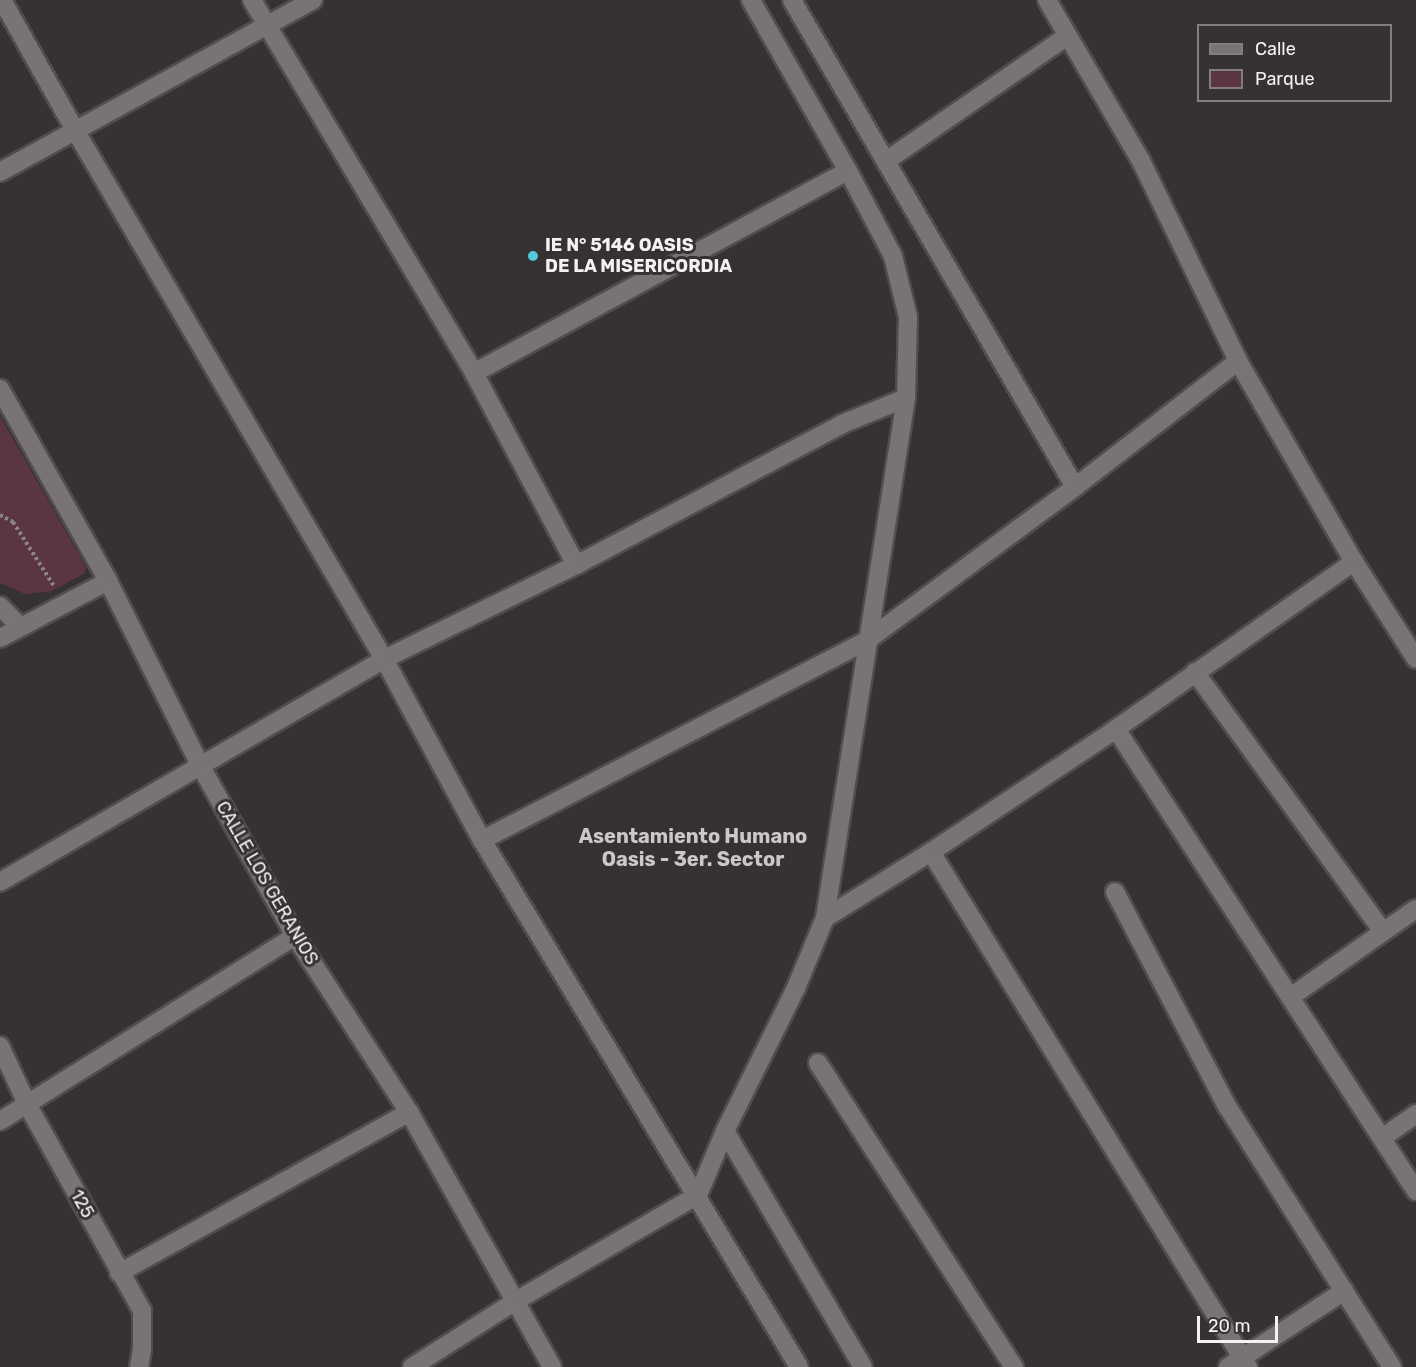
<!DOCTYPE html>
<html>
<head>
<meta charset="utf-8">
<style>
	body { margin:0 }
	#map { position:relative; width:1416px; height:1367px; overflow:hidden; background:#363132; font-family:Rubik,sans-serif }
	div>[style] { position:absolute }
	[style*='--x'] { left:calc(var(--x)*1px); top:calc(var(--y)*1px); width:calc(var(--w)*1px); rotate:calc(var(--a)*1deg) }
	.green>* { inset:0; background:#5b3642 }
	.path>* { height:4px; margin-top:-2px; transform-origin:0; background:repeating-linear-gradient(90deg,#8b8687 0 3px,transparent 0 6px) }
	.roads { filter:drop-shadow(2px 0 #514d4e) drop-shadow(-2px 0 #514d4e) drop-shadow(0 2px #514d4e) drop-shadow(0 -2px #514d4e) }
	.minor>* { height:18px; margin:-9px; padding:0 9px; transform-origin:9px; border-radius:9px; background:#797375 }
	.tertiary>* { height:18px; margin:-9px; padding:0 9px; transform-origin:9px; border-radius:9px; background:#797375 }
	.dots>* { width:16px; height:16px; translate:-50% -50%; box-sizing:border-box; border:3px solid #363132; border-radius:50% }
	span { translate:-50% -50%; white-space:nowrap; text-align:center; line-height:1.15; -webkit-text-stroke:6px #363132; paint-order:stroke }
	.poi-label { font-size:18px; color:#f4f1f1; font-weight:700 }
	.left { translate:0 -50%; text-align:left }
	.street-label { font-size:18px; color:#f4f1f1 }
	.neighbourhood-label { font-size:20px; color:#cec7c9; font-weight:700 }
	.legend { position:absolute; left:1197px; top:24px; width:195px; height:78px; box-sizing:border-box; background:#363132; border:2px solid #827e7e; margin:0; padding:8px 10px; list-style:none; font-size:18px; color:#f4f1f1 }
	.legend li { display:flex; align-items:center; gap:12px; height:30px }
	.legend b { width:30px; border:2px solid #827e7e }
	.scale { position:absolute; left:1197px; top:1316px; width:81px; height:27px; box-sizing:border-box; border:3px solid #f4f1f1; border-top:0; padding-left:8px; font-size:18px; line-height:21px; white-space:nowrap; color:#f4f1f1; -webkit-text-stroke:4px #363132; paint-order:stroke }
</style>
</head>
<body>
<div id="map">
	<div class="green">
		<i style="clip-path:polygon(0 416px,86px 567px,85px 573px,52px 591px,25px 594px,0 583px)"></i>
	</div>
	<div class="path">
		<i style="--x:0;--y:515;--w:15;--a:28"></i>
		<i style="--x:13;--y:522;--w:76;--a:57.4"></i>
	</div>
	<div class="roads">
		<div class="minor">
			<i style="--x:2;--y:0;--w:149;--a:60.7"></i>
			<i style="--x:75;--y:130;--w:613;--a:59.71"></i>
			<i style="--x:384;--y:659;--w:206;--a:61.6"></i>
			<i style="--x:482;--y:840;--w:615;--a:58.97"></i>
			<i style="--x:252;--y:0;--w:434;--a:59.2"></i>
			<i style="--x:474;--y:373;--w:217;--a:62"></i>
			<i style="--x:792;--y:0;--w:563;--a:59.84"></i>
			<i style="--x:1047;--y:0;--w:186;--a:59.7"></i>
			<i style="--x:1141;--y:161;--w:222;--a:64.1"></i>
			<i style="--x:1238;--y:361;--w:232;--a:60"></i>
			<i style="--x:1354;--y:562;--w:115;--a:57.4"></i>
			<i style="--x:886;--y:161;--w:220;--a:-34.6"></i>
			<i style="--x:0;--y:172;--w:357;--a:-28.8"></i>
			<i style="--x:474;--y:373;--w:425;--a:-28.4"></i>
			<i style="--x:0;--y:389;--w:220;--a:60.6"></i>
			<i style="--x:108;--y:581;--w:206;--a:63.4"></i>
			<i style="--x:200;--y:765;--w:196;--a:60.9"></i>
			<i style="--x:295;--y:936;--w:210;--a:57.1"></i>
			<i style="--x:409;--y:1112;--w:292;--a:60.7"></i>
			<i style="--x:0;--y:606;--w:29;--a:46"></i>
			<i style="--x:0;--y:638;--w:122;--a:-27.8"></i>
			<i style="--x:1195;--y:672;--w:321;--a:54.1"></i>
			<i style="--x:1116;--y:729;--w:551;--a:57"></i>
			<i style="--x:482;--y:840;--w:436;--a:-27.4"></i>
			<i style="--x:869;--y:639;--w:256;--a:-36.4"></i>
			<i style="--x:1075;--y:487;--w:206;--a:-37.7"></i>
			<i style="--x:931;--y:852;--w:605;--a:58.39"></i>
			<i style="--x:0;--y:882;--w:444;--a:-30.1"></i>
			<i style="--x:384;--y:659;--w:214;--a:-26.1"></i>
			<i style="--x:576;--y:565;--w:301;--a:-27.9"></i>
			<i style="--x:842;--y:424;--w:69;--a:-22.1"></i>
			<i style="--x:1115;--y:892;--w:242;--a:62.4"></i>
			<i style="--x:1227;--y:1106;--w:309;--a:57.7"></i>
			<i style="--x:825;--y:918;--w:125;--a:-31.9"></i>
			<i style="--x:931;--y:852;--w:222;--a:-33.6"></i>
			<i style="--x:1116;--y:729;--w:291;--a:-35.1"></i>
			<i style="--x:1292;--y:996;--w:151;--a:-35.1"></i>
			<i style="--x:818;--y:1063;--w:362;--a:57.2"></i>
			<i style="--x:0;--y:1121;--w:348;--a:-32.1"></i>
			<i style="--x:725;--y:1131;--w:273;--a:59.7"></i>
			<i style="--x:1382;--y:1138;--w:42;--a:-35.2"></i>
			<i style="--x:119;--y:1273;--w:332;--a:-29"></i>
			<i style="--x:412;--y:1367;--w:121;--a:-32.5"></i>
			<i style="--x:514;--y:1302;--w:213;--a:-30.2"></i>
			<i style="--x:698;--y:1195;--w:69;--a:-67.1"></i>
			<i style="--x:725;--y:1131;--w:160;--a:-63.6"></i>
			<i style="--x:796;--y:988;--w:76;--a:-67.5"></i>
			<i style="--x:825;--y:918;--w:526;--a:-81.15"></i>
			<i style="--x:906;--y:398;--w:81;--a:-88.6"></i>
			<i style="--x:908;--y:317;--w:63;--a:-103.8"></i>
			<i style="--x:893;--y:256;--w:96;--a:-117.9"></i>
			<i style="--x:848;--y:171;--w:197;--a:-119.6"></i>
			<i style="--x:1228;--y:1367;--w:139;--a:-33.2"></i>
		</div>
		<div class="tertiary">
			<i style="--x:0;--y:1046;--w:64;--a:65"></i>
			<i style="--x:27;--y:1104;--w:237;--a:60.9"></i>
			<i style="--x:142;--y:1311;--w:38;--a:90"></i>
			<i style="--x:142;--y:1349;--w:18;--a:99"></i>
		</div>
	</div>
	<div class="dots">
		<i style="left:533px;top:256px;background:#53cadc"></i>
	</div>
	<div class="poi-label">
		<span class="left" style="left:545px;top:256px">IE N° 5146 OASIS<br>DE LA MISERICORDIA</span>
	</div>
	<div class="street-label">
		<span style="left:267px;top:883px;rotate:60deg">CALLE LOS GERANIOS</span>
		<span style="left:82px;top:1204px;rotate:61deg">125</span>
	</div>
	<div class="neighbourhood-label">
		<span style="left:693px;top:848px">Asentamiento Humano<br>Oasis - 3er. Sector</span>
	</div>
	<ul class="legend">
	<li><b style="height:8px;background:#797375"></b>Calle</li>
	<li><b style="height:16px;background:#5b3642"></b>Parque</li>
	</ul>
	<div class="scale">20 m</div>
</div>
</body>
</html>
